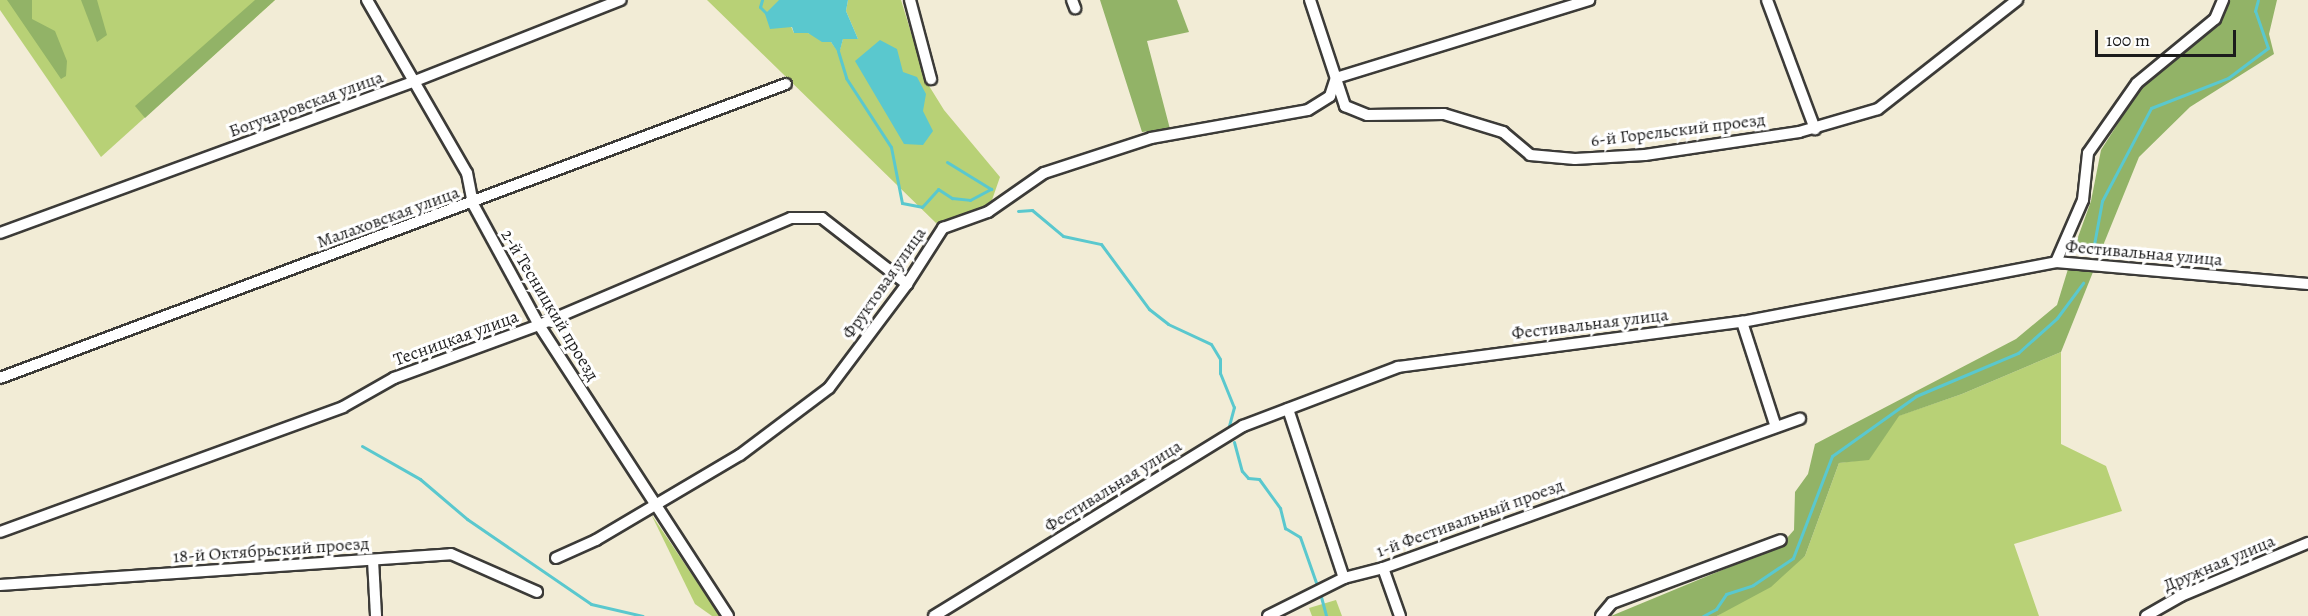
<!DOCTYPE html>
<html>
<head>
<meta charset="utf-8">
<style>
	body { margin:0 }
	#map { position:relative; width:2308px; height:616px; overflow:hidden; background:#f2ecd6; font-family:Alegreya,serif }
	div>[style] { position:absolute }
	[style*='--x'] { left:calc(var(--x)*1px); top:calc(var(--y)*1px); width:calc(var(--w)*1px); rotate:calc(var(--a)*1deg) }
	.green>* { inset:0; background:#b8d176 }
	.forest>* { inset:0; background:#92b367 }
	.water>* { inset:0; background:#5ac8ce }
	.stream>* { height:3px; margin:-1.5px; padding:0 1.5px; transform-origin:1.5px; border-radius:1.5px; background:#5ac8ce }
	.roads { filter:drop-shadow(2px 0 #3c3b38) drop-shadow(-2px 0 #3c3b38) drop-shadow(0 2px #3c3b38) drop-shadow(0 -2px #3c3b38) }
	.minor>* { height:10px; margin:-5px; padding:0 5px; transform-origin:5px; border-radius:5px; background:#fff }
	span { translate:-50% -50%; white-space:nowrap; text-align:center; line-height:1.15; -webkit-text-stroke:6px #fff; paint-order:stroke }
	.street-label { font-size:18px; color:#1c1c1c }
	.scale { position:absolute; left:2095px; top:30px; width:141px; height:27px; box-sizing:border-box; border:3px solid #1c1c1c; border-top:0; padding-left:8px; font-size:18px; line-height:21px; white-space:nowrap; color:#1c1c1c; -webkit-text-stroke:4px #fff; paint-order:stroke }
</style>
</head>
<body>
<div id="map">
	<div class="green">
		<i style="clip-path:polygon(0 0,275px 0,101px 157px,0 10px)"></i>
		<i style="clip-path:polygon(707px 0,779px 0,794px 33px,808px 33px,831px 42px,839px 53px,843px 39px,858px 39px,846px 11px,848px 0,901px 0,926px 81px,944px 110px,1000px 177px,992px 200px,982px 208px,936px 223px)"></i>
		<i style="clip-path:polygon(2061px 352px,2061px 444px,2106px 466px,2122px 511px,2014px 544px,2039px 616px,1717px 616px,1805px 556px,1839px 463px,1869px 459px,1898px 416px,1962px 394px)"></i>
		<i style="clip-path:polygon(651px 514px,720px 616px,712px 616px,695px 604px)"></i>
		<i style="clip-path:polygon(1336px 600px,1342px 616px,1312px 616px,1309px 608px)"></i>
	</div>
	<div class="forest">
		<i style="clip-path:polygon(7px 0,32px 0,32px 19px,55px 31px,67px 61px,66px 76px,61px 79px)"></i>
		<i style="clip-path:polygon(81px 0,97px 0,107px 35px,97px 42px)"></i>
		<i style="clip-path:polygon(255px 0,275px 0,145px 118px,135px 106px)"></i>
		<i style="clip-path:polygon(1100px 0,1177px 0,1189px 32px,1147px 41px,1170px 129px,1142px 132px)"></i>
		<i style="clip-path:polygon(2230px 0,2277px 0,2269px 34px,2274px 54px,2190px 107px,2139px 157px,2100px 253px,2073px 251px,2091px 201px,2101px 150px,2140px 89px,2221px 23px)"></i>
		<i style="clip-path:polygon(2068px 269px,2093px 272px,2061px 352px,1962px 394px,1899px 416px,1869px 460px,1839px 463px,1805px 556px,1771px 587px,1717px 616px,1611px 616px,1780px 546px,1794px 530px,1795px 492px,1808px 474px,1815px 444px,2016px 339px,2057px 305px)"></i>
	</div>
	<div class="water">
		<i style="clip-path:polygon(779px 0,848px 0,846px 11px,858px 39px,843px 39px,839px 54px,831px 42px,822px 42px,808px 33px,794px 33px,792px 27px,770px 29px,765px 14px)"></i>
		<i style="clip-path:polygon(880px 40px,897px 49px,903px 72px,917px 77px,926px 94px,923px 111px,933px 131px,923px 145px,904px 144px,855px 61px)"></i>
	</div>
	<div class="stream">
		<i style="--x:762;--y:0;--w:7;--a:106"></i>
		<i style="--x:760;--y:7;--w:11;--a:45"></i>
		<i style="--x:838;--y:51;--w:28;--a:73"></i>
		<i style="--x:846;--y:78;--w:82;--a:56.9"></i>
		<i style="--x:891;--y:147;--w:57;--a:78.9"></i>
		<i style="--x:902;--y:203;--w:20;--a:11"></i>
		<i style="--x:922;--y:207;--w:24;--a:-48"></i>
		<i style="--x:938;--y:189;--w:17;--a:33"></i>
		<i style="--x:952;--y:198;--w:18;--a:6"></i>
		<i style="--x:970;--y:200;--w:24;--a:-28"></i>
		<i style="--x:947;--y:162;--w:52;--a:31.5"></i>
		<i style="--x:1018;--y:211;--w:14;--a:-4"></i>
		<i style="--x:1032;--y:210;--w:40;--a:40"></i>
		<i style="--x:1063;--y:236;--w:39;--a:12"></i>
		<i style="--x:1101;--y:244;--w:81;--a:53.6"></i>
		<i style="--x:1149;--y:309;--w:24;--a:38"></i>
		<i style="--x:1168;--y:324;--w:47;--a:24.9"></i>
		<i style="--x:1211;--y:344;--w:17;--a:59"></i>
		<i style="--x:1220;--y:359;--w:14;--a:90"></i>
		<i style="--x:1220;--y:373;--w:37;--a:68"></i>
		<i style="--x:1234;--y:407;--w:20;--a:105"></i>
		<i style="--x:2093;--y:250;--w:50;--a:-79.6"></i>
		<i style="--x:2102;--y:201;--w:105;--a:-62.2"></i>
		<i style="--x:2151;--y:108;--w:83;--a:-21.3"></i>
		<i style="--x:2228;--y:78;--w:50;--a:-36.9"></i>
		<i style="--x:2268;--y:48;--w:39;--a:-109"></i>
		<i style="--x:2255;--y:11;--w:11;--a:-75"></i>
		<i style="--x:1234;--y:442;--w:30;--a:75"></i>
		<i style="--x:1242;--y:471;--w:9;--a:49"></i>
		<i style="--x:1248;--y:478;--w:11;--a:5"></i>
		<i style="--x:1259;--y:479;--w:36;--a:54"></i>
		<i style="--x:1280;--y:508;--w:21;--a:76"></i>
		<i style="--x:1285;--y:528;--w:17;--a:31"></i>
		<i style="--x:1300;--y:537;--w:54;--a:70.6"></i>
		<i style="--x:362;--y:446;--w:67;--a:29.6"></i>
		<i style="--x:420;--y:479;--w:62;--a:40.4"></i>
		<i style="--x:467;--y:519;--w:150;--a:34.4"></i>
		<i style="--x:591;--y:604;--w:53;--a:13"></i>
		<i style="--x:1320;--y:593;--w:24;--a:75"></i>
		<i style="--x:1703;--y:616;--w:15;--a:-28"></i>
		<i style="--x:1716;--y:609;--w:18;--a:-56"></i>
		<i style="--x:1726;--y:594;--w:28;--a:-18"></i>
		<i style="--x:1753;--y:585;--w:48;--a:-34"></i>
		<i style="--x:1793;--y:558;--w:109;--a:-69.1"></i>
		<i style="--x:1832;--y:456;--w:103;--a:-35.5"></i>
		<i style="--x:1916;--y:396;--w:111;--a:-22.9"></i>
		<i style="--x:2018;--y:353;--w:52;--a:-41.9"></i>
		<i style="--x:2057;--y:318;--w:44;--a:-53.4"></i>
	</div>
	<div class="roads">
		<div class="minor">
			<i style="--x:367;--y:0;--w:200;--a:60"></i>
			<i style="--x:467;--y:173;--w:32;--a:79"></i>
			<i style="--x:473;--y:204;--w:138;--a:61.4"></i>
			<i style="--x:539;--y:325;--w:347;--a:57"></i>
			<i style="--x:910;--y:0;--w:82;--a:75.1"></i>
			<i style="--x:1072;--y:0;--w:9;--a:69"></i>
			<i style="--x:1310;--y:0;--w:112;--a:71.7"></i>
			<i style="--x:1345;--y:106;--w:24;--a:22"></i>
			<i style="--x:1367;--y:115;--w:77;--a:-0.7"></i>
			<i style="--x:1444;--y:114;--w:62;--a:17"></i>
			<i style="--x:1503;--y:132;--w:35;--a:40"></i>
			<i style="--x:1530;--y:155;--w:45;--a:5.1"></i>
			<i style="--x:1575;--y:159;--w:70;--a:-3.3"></i>
			<i style="--x:1645;--y:155;--w:156;--a:-8.5"></i>
			<i style="--x:1799;--y:132;--w:82;--a:-16.2"></i>
			<i style="--x:1878;--y:109;--w:177;--a:-38.1"></i>
			<i style="--x:1767;--y:0;--w:138;--a:69.6"></i>
			<i style="--x:1336;--y:78;--w:265;--a:-17.1"></i>
			<i style="--x:0;--y:233;--w:442;--a:-20.1"></i>
			<i style="--x:415;--y:81;--w:221;--a:-21.5"></i>
			<i style="--x:2056;--y:262;--w:68;--a:-66.5"></i>
			<i style="--x:2083;--y:200;--w:47;--a:-83.9"></i>
			<i style="--x:2088;--y:153;--w:85;--a:-55"></i>
			<i style="--x:2137;--y:83;--w:101;--a:-39.4"></i>
			<i style="--x:2215;--y:19;--w:21;--a:-67"></i>
			<i style="--x:1742;--y:322;--w:110;--a:72.1"></i>
			<i style="--x:0;--y:378;--w:839;--a:-20.51"></i>
			<i style="--x:1288;--y:409;--w:178;--a:71.7"></i>
			<i style="--x:0;--y:532;--w:365;--a:-20"></i>
			<i style="--x:343;--y:407;--w:59;--a:-29.6"></i>
			<i style="--x:394;--y:378;--w:154;--a:-20.1"></i>
			<i style="--x:539;--y:325;--w:274;--a:-23"></i>
			<i style="--x:791;--y:218;--w:31;--a:0"></i>
			<i style="--x:822;--y:218;--w:108;--a:37.8"></i>
			<i style="--x:556;--y:558;--w:44;--a:-24.2"></i>
			<i style="--x:596;--y:540;--w:167;--a:-30.6"></i>
			<i style="--x:740;--y:455;--w:111;--a:-37"></i>
			<i style="--x:829;--y:388;--w:130;--a:-53.1"></i>
			<i style="--x:907;--y:284;--w:67;--a:-57.3"></i>
			<i style="--x:943;--y:228;--w:48;--a:-19.6"></i>
			<i style="--x:988;--y:212;--w:68;--a:-34.9"></i>
			<i style="--x:1044;--y:173;--w:113;--a:-18.1"></i>
			<i style="--x:1151;--y:138;--w:159;--a:-10.1"></i>
			<i style="--x:1308;--y:110;--w:26;--a:-32"></i>
			<i style="--x:1330;--y:96;--w:19;--a:-72"></i>
			<i style="--x:373;--y:560;--w:56;--a:86.9"></i>
			<i style="--x:1383;--y:568;--w:51;--a:70.5"></i>
			<i style="--x:0;--y:585;--w:452;--a:-3.9"></i>
			<i style="--x:451;--y:554;--w:94;--a:23.8"></i>
			<i style="--x:934;--y:616;--w:363;--a:-31.6"></i>
			<i style="--x:1243;--y:426;--w:166;--a:-20.8"></i>
			<i style="--x:1398;--y:367;--w:347;--a:-7.5"></i>
			<i style="--x:1742;--y:322;--w:320;--a:-10.8"></i>
			<i style="--x:2056;--y:262;--w:253;--a:5"></i>
			<i style="--x:1268;--y:616;--w:85;--a:-26.6"></i>
			<i style="--x:1344;--y:578;--w:40;--a:-14.4"></i>
			<i style="--x:1383;--y:568;--w:443;--a:-19.7"></i>
			<i style="--x:1601;--y:616;--w:17;--a:-50"></i>
			<i style="--x:1612;--y:603;--w:180;--a:-20.4"></i>
			<i style="--x:2146;--y:616;--w:40;--a:-29.7"></i>
			<i style="--x:2181;--y:596;--w:138;--a:-22.7"></i>
		</div>
	</div>
	<div class="street-label">
		<span style="left:306px;top:104px;rotate:-20deg">Богучаровская улица</span>
		<span style="left:1678px;top:130px;rotate:-7deg">6-й Горельский проезд</span>
		<span style="left:388px;top:217px;rotate:-20deg">Малаховская улица</span>
		<span style="left:2144px;top:253px;rotate:5deg">Фестивальная улица</span>
		<span style="left:884px;top:283px;rotate:-55deg">Фруктовая улица</span>
		<span style="left:550px;top:305px;rotate:59deg">2-й Тесницкий проезд</span>
		<span style="left:1590px;top:324px;rotate:-7deg">Фестивальная улица</span>
		<span style="left:456px;top:338px;rotate:-20deg">Тесницкая улица</span>
		<span style="left:1113px;top:486px;rotate:-32deg">Фестивальная улица</span>
		<span style="left:1470px;top:518px;rotate:-20deg">1-й Фестивальный проезд</span>
		<span style="left:271px;top:550px;rotate:-4deg">18-й Октябрьский проезд</span>
		<span style="left:2219px;top:563px;rotate:-23deg">Дружная улица</span>
	</div>
	<div class="scale">100 m</div>
</div>
</body>
</html>
